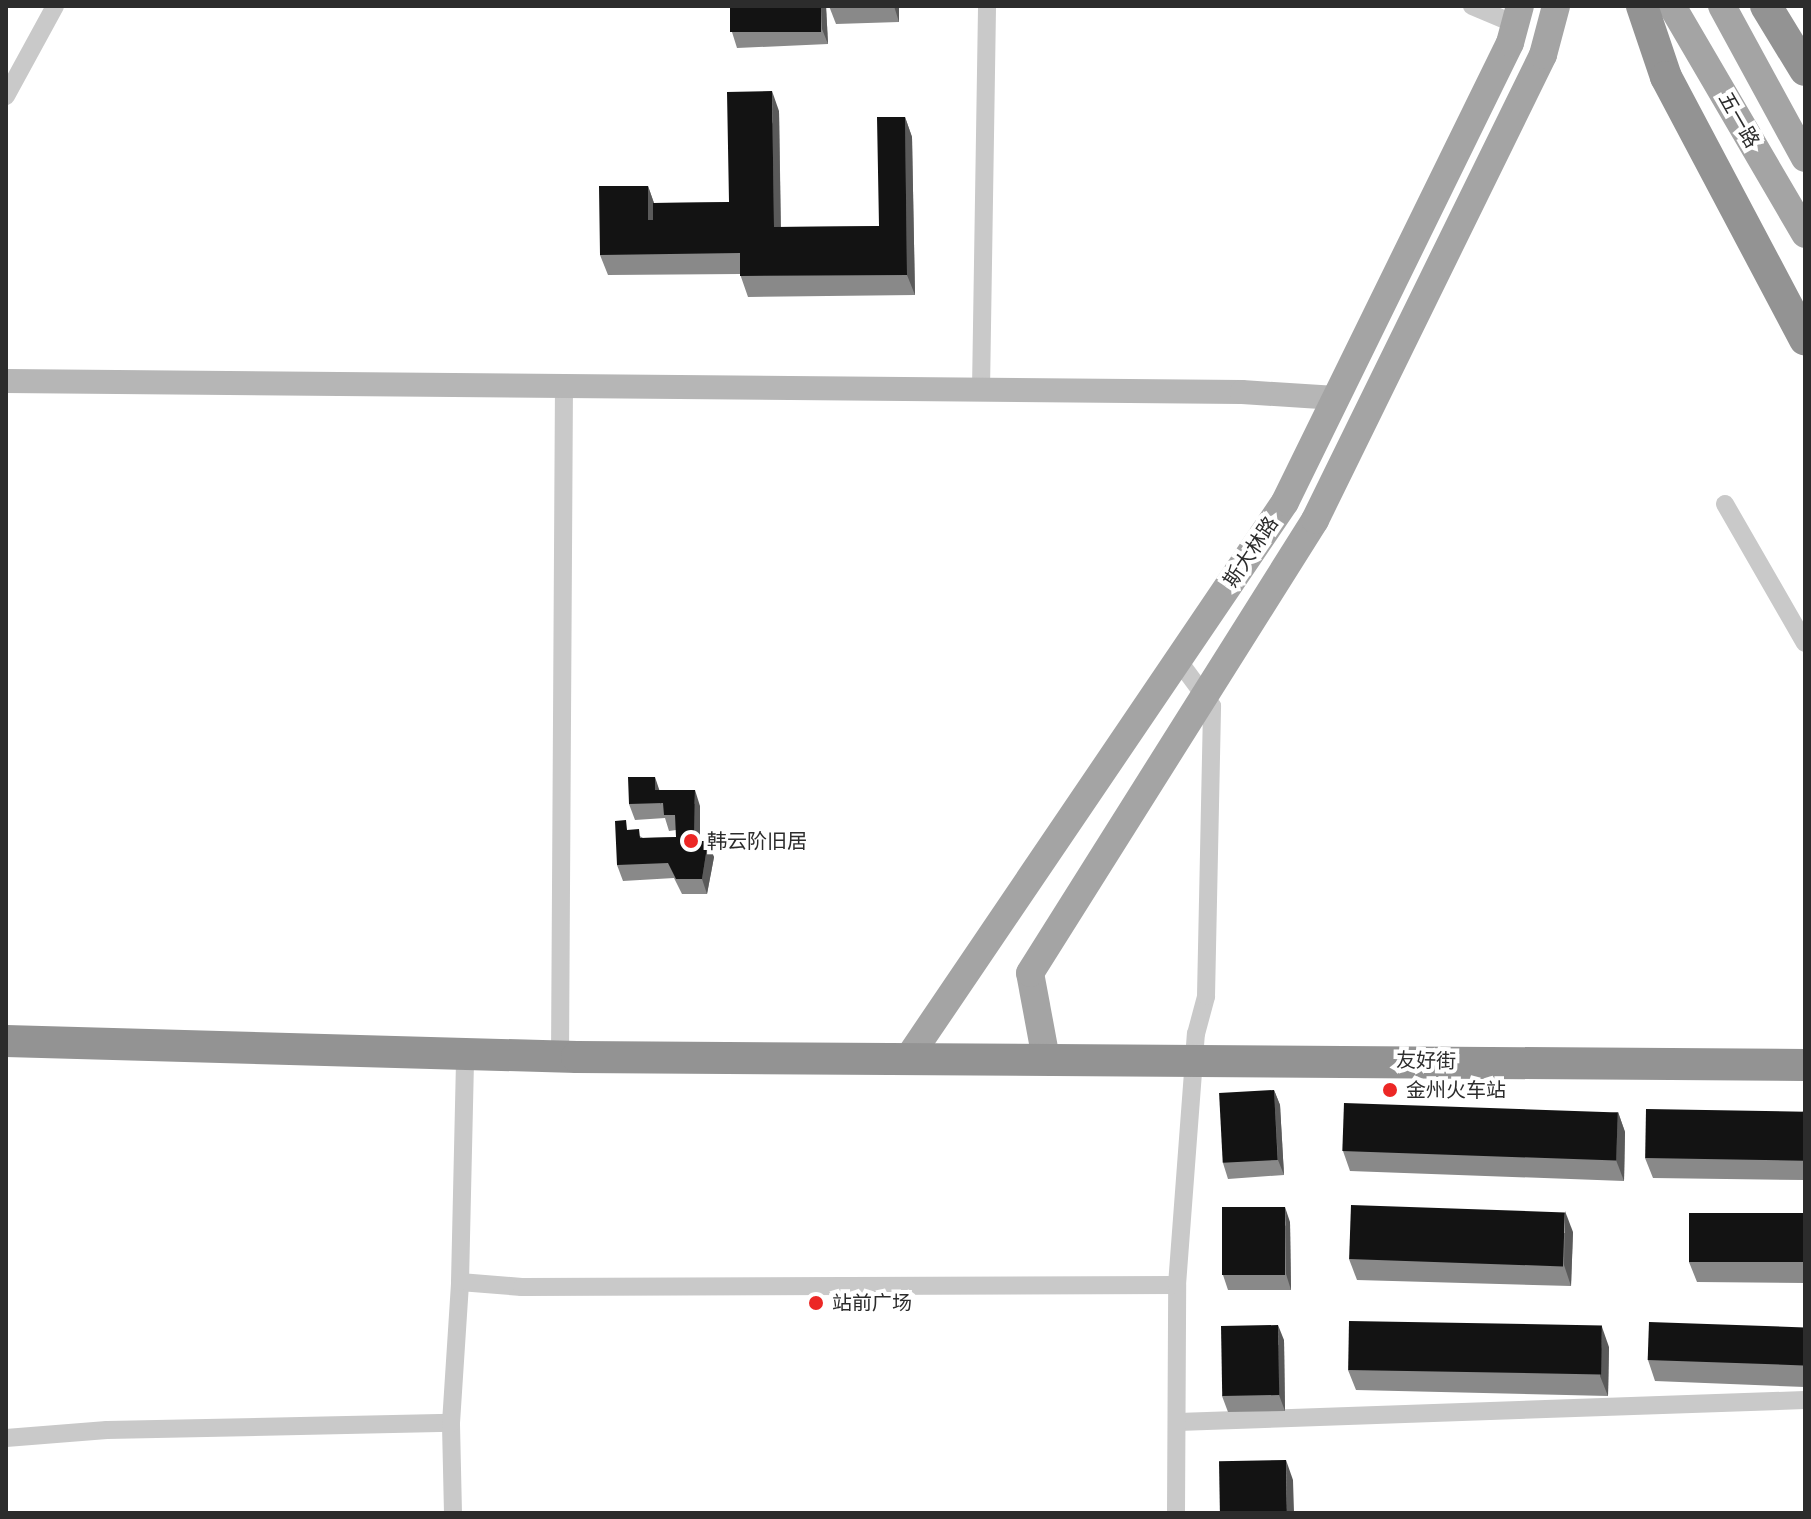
<!DOCTYPE html>
<html>
<head>
<meta charset="utf-8">
<style>
	body { margin:0 }
	#map { position:relative; width:1811px; height:1519px; overflow:hidden; background:#fff; font-family:"PT Sans Narrow","Noto Sans SC",sans-serif }
	div>[style] { position:absolute }
	[style*='--x'] { left:calc(var(--x)*1px); top:calc(var(--y)*1px); width:calc(var(--w)*1px); rotate:calc(var(--a)*1deg) }
	.street>* { height:18px; margin:-9px; padding:0 9px; transform-origin:9px; border-radius:9px; background:#c9c9c9 }
	.secondary>* { height:24px; margin:-12px; padding:0 12px; transform-origin:12px; border-radius:12px; background:#b6b6b6 }
	.primary>* { height:28px; margin:-14px; padding:0 14px; transform-origin:14px; border-radius:14px; background:#a4a4a4 }
	.highway>* { height:32px; margin:-16px; padding:0 16px; transform-origin:16px; border-radius:16px; background:#939393 }
	.wall>* { inset:0; background:#898989 }
	.shaded-wall>* { inset:0; background:#5a5a5a }
	.building>* { inset:0; background:#131313; transform-origin:0 0 }
	.dots>* { width:22px; height:22px; translate:-50% -50%; box-sizing:border-box; border:4px solid #fff; border-radius:50% }
	span { translate:-50% -50%; white-space:nowrap; text-align:center; line-height:1.15; -webkit-text-stroke:8px #fff; paint-order:stroke }
	.street-label { font-size:20px; color:#2c2c2c }
	.poi-label { font-size:20px; color:#2c2c2c }
	.left { translate:0 -50%; text-align:left }
	.frame { position:absolute; inset:0; border:8px solid #2c2c2c; pointer-events:none }
</style>
</head>
<body>
<div id="map">
	<div class="street">
		<i style="--x:1472;--y:6;--w:47;--a:22.7"></i>
		<i style="--x:6;--y:96;--w:102;--a:-61.4"></i>
		<i style="--x:981;--y:390;--w:384;--a:-89.1"></i>
		<i style="--x:1725;--y:504;--w:160;--a:60.1"></i>
		<i style="--x:560;--y:1057;--w:671;--a:-89.66"></i>
		<i style="--x:460;--y:1282;--w:62;--a:4.6"></i>
		<i style="--x:522;--y:1287;--w:655;--a:-0.17"></i>
		<i style="--x:1178;--y:1422;--w:627;--a:-2.01"></i>
		<i style="--x:6;--y:1438;--w:101;--a:-4.5"></i>
		<i style="--x:107;--y:1430;--w:344;--a:-1.2"></i>
		<i style="--x:453;--y:1513;--w:90;--a:-91.3"></i>
		<i style="--x:451;--y:1423;--w:141;--a:-86.3"></i>
		<i style="--x:460;--y:1282;--w:228;--a:-88.7"></i>
		<i style="--x:1176;--y:1513;--w:228;--a:-89.7"></i>
		<i style="--x:1177;--y:1285;--w:252;--a:-85.7"></i>
		<i style="--x:1196;--y:1034;--w:39;--a:-75"></i>
		<i style="--x:1206;--y:996;--w:290;--a:-88.8"></i>
		<i style="--x:1212;--y:706;--w:57;--a:-126.5"></i>
	</div>
	<div class="secondary">
		<i style="--x:6;--y:381;--w:1236;--a:0.51"></i>
		<i style="--x:1242;--y:392;--w:94;--a:3.7"></i>
	</div>
	<div class="primary">
		<i style="--x:1672;--y:6;--w:264;--a:59.7"></i>
		<i style="--x:1722;--y:6;--w:173;--a:61.4"></i>
		<i style="--x:909;--y:1057;--w:670;--a:-55.88"></i>
		<i style="--x:1285;--y:502;--w:511;--a:-63.89"></i>
		<i style="--x:1510;--y:43;--w:38;--a:-75"></i>
		<i style="--x:1046;--y:1059;--w:87;--a:-100.5"></i>
		<i style="--x:1030;--y:973;--w:535;--a:-57.82"></i>
		<i style="--x:1315;--y:520;--w:518;--a:-63.88"></i>
		<i style="--x:1543;--y:55;--w:51;--a:-75.1"></i>
	</div>
	<div class="highway">
		<i style="--x:1642;--y:6;--w:75;--a:71.3"></i>
		<i style="--x:1666;--y:77;--w:297;--a:62.1"></i>
		<i style="--x:1766;--y:6;--w:75;--a:58.6"></i>
		<i style="--x:6;--y:1041;--w:571;--a:1.61"></i>
		<i style="--x:577;--y:1057;--w:1228;--a:0.37"></i>
	</div>
	<div class="wall">
		<i style="clip-path:polygon(730px 6px,826px 6px,828px 44px,737px 48px,732px 32px)"></i>
		<i style="clip-path:polygon(829px 6px,899px 6px,899px 22px,836px 24px)"></i>
		<i style="clip-path:polygon(779px 111px,781px 227px,879px 226px,905px 117px,912px 137px,915px 295px,748px 297px,740px 274px,608px 275px,600px 255px,648px 186px,654px 203px,729px 202px)"></i>
		<i style="clip-path:polygon(659px 790px,700px 806px,700px 841px,714px 857px,707px 894px,682px 894px,674px 878px,623px 881px,617px 865px,630px 830px,643px 838px,676px 837px,676px 830px,669px 831px,665px 818px,635px 820px,629px 804px)"></i>
		<i style="clip-path:polygon(1274px 1090px,1280px 1105px,1284px 1175px,1228px 1179px,1223px 1163px)"></i>
		<i style="clip-path:polygon(1805px 1111px,1805px 1180px,1653px 1178px,1645px 1158px)"></i>
		<i style="clip-path:polygon(1618px 1112px,1625px 1132px,1624px 1181px,1350px 1171px,1343px 1151px)"></i>
		<i style="clip-path:polygon(1805px 1214px,1805px 1283px,1697px 1282px,1689px 1262px)"></i>
		<i style="clip-path:polygon(1290px 1222px,1291px 1290px,1228px 1290px,1223px 1275px)"></i>
		<i style="clip-path:polygon(1573px 1232px,1571px 1286px,1357px 1280px,1349px 1259px)"></i>
		<i style="clip-path:polygon(1805px 1328px,1805px 1387px,1655px 1381px,1648px 1360px)"></i>
		<i style="clip-path:polygon(1284px 1340px,1285px 1411px,1228px 1412px,1222px 1396px)"></i>
		<i style="clip-path:polygon(1609px 1347px,1608px 1396px,1356px 1390px,1348px 1370px)"></i>
	</div>
	<div class="shaded-wall">
		<i style="clip-path:polygon(821px 6px,826px 6px,828px 44px,822px 29px)"></i>
		<i style="clip-path:polygon(894px 6px,899px 6px,899px 22px)"></i>
		<i style="clip-path:polygon(772px 91px,779px 111px,781px 248px,774px 227px)"></i>
		<i style="clip-path:polygon(905px 117px,912px 137px,915px 295px,907px 275px)"></i>
		<i style="clip-path:polygon(648px 186px,655px 206px,655px 240px,648px 220px)"></i>
		<i style="clip-path:polygon(655px 777px,660px 792px,661px 805px,655px 790px)"></i>
		<i style="clip-path:polygon(695px 790px,700px 806px,700px 857px,694px 841px)"></i>
		<i style="clip-path:polygon(708px 841px,714px 857px,707px 894px,702px 879px)"></i>
		<i style="clip-path:polygon(1274px 1090px,1280px 1105px,1284px 1175px,1278px 1160px)"></i>
		<i style="clip-path:polygon(1618px 1112px,1625px 1132px,1624px 1181px,1616px 1160px)"></i>
		<i style="clip-path:polygon(1285px 1207px,1290px 1222px,1291px 1290px,1286px 1274px)"></i>
		<i style="clip-path:polygon(1565px 1211px,1573px 1232px,1571px 1286px,1564px 1265px)"></i>
		<i style="clip-path:polygon(1278px 1325px,1284px 1340px,1285px 1411px,1279px 1395px)"></i>
		<i style="clip-path:polygon(1602px 1327px,1609px 1347px,1608px 1396px,1600px 1376px)"></i>
		<i style="clip-path:polygon(1286px 1460px,1293px 1480px,1294px 1513px,1287px 1513px)"></i>
	</div>
	<div class="building">
		<i style="left:730px;top:6px;width:91px;height:26px"></i>
		<i style="clip-path:polygon(772px 91px,774px 227px,879px 226px,877px 117px,905px 117px,907px 275px,740px 276px,740px 253px,600px 255px,599px 186px,648px 186px,648px 220px,653px 220px,653px 203px,729px 202px,727px 92px)"></i>
		<i style="clip-path:polygon(628px 777px,655px 777px,655px 790px,695px 790px,694px 841px,708px 841px,702px 879px,676px 879px,668px 863px,617px 865px,615px 821px,626px 820px,627px 830px,639px 829px,640px 838px,676px 837px,675px 815px,664px 815px,663px 803px,629px 804px)"></i>
		<i style="left:1274px;top:1090px;width:70px;height:55px;rotate:87deg"></i>
		<i style="left:1344px;top:1103px;width:274px;height:48px;rotate:2deg"></i>
		<i style="left:1646px;top:1109px;width:159px;height:49px;rotate:1deg"></i>
		<i style="left:1351px;top:1205px;width:214px;height:54px;rotate:2deg"></i>
		<i style="left:1222px;top:1207px;width:63px;height:68px"></i>
		<i style="left:1689px;top:1213px;width:116px;height:49px"></i>
		<i style="left:1349px;top:1321px;width:253px;height:49px;rotate:1deg"></i>
		<i style="left:1649px;top:1322px;width:156px;height:38px;rotate:2deg"></i>
		<i style="left:1278px;top:1325px;width:70px;height:57px;rotate:89deg"></i>
		<i style="left:1286px;top:1460px;width:53px;height:67px;rotate:89deg"></i>
	</div>
	<div class="dots">
		<i style="left:691px;top:841px;background:#ec2725"></i>
		<i style="left:1390px;top:1090px;background:#ec2725"></i>
		<i style="left:816px;top:1303px;background:#ec2725"></i>
	</div>
	<div class="street-label">
		<span style="left:1739px;top:120px;rotate:60deg">五一路</span>
		<span style="left:1251px;top:552px;rotate:-56deg">斯大林路</span>
		<span style="left:1426px;top:1061px;rotate:1deg">友好街</span>
	</div>
	<div class="poi-label">
		<span class="left" style="left:707px;top:841px">韩云阶旧居</span>
		<span class="left" style="left:1406px;top:1090px">金州火车站</span>
		<span class="left" style="left:832px;top:1303px">站前广场</span>
	</div>
	<div class="frame"></div>
</div>
</body>
</html>
